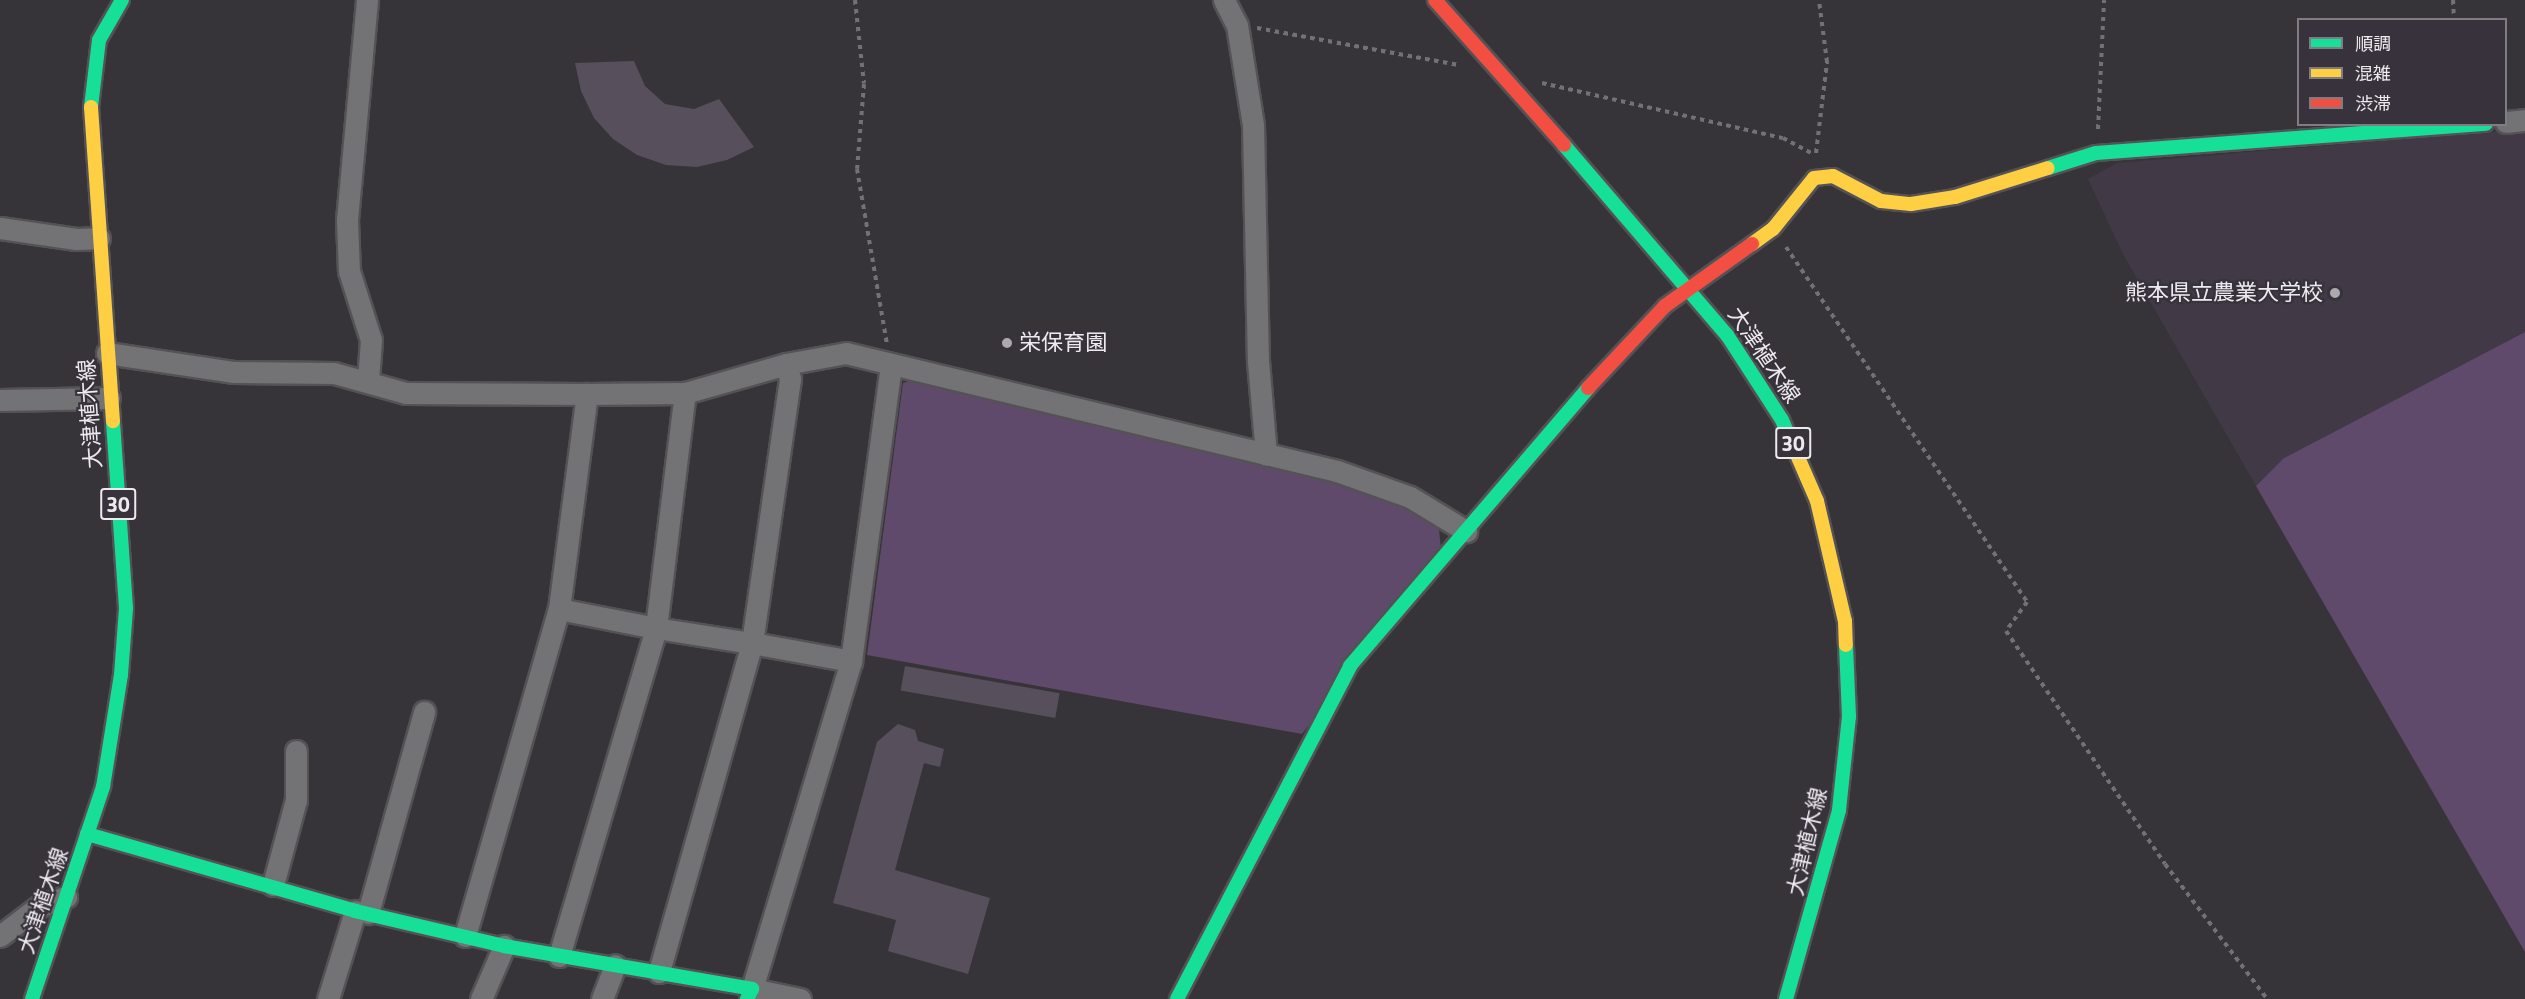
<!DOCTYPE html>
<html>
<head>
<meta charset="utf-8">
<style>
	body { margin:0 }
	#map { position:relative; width:2525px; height:999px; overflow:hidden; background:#373439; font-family:"Titillium Web","Noto Sans JP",sans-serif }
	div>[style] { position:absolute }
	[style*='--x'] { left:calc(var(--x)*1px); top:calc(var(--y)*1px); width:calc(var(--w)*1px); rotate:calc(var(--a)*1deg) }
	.built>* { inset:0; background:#413946 }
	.green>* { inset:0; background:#5f4a6c }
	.building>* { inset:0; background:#574f5c; transform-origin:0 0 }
	.path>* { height:4px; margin-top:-2px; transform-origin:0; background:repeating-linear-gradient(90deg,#737174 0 4.5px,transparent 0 9px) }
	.roads { filter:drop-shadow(2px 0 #545255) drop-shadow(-2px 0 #545255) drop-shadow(0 2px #545255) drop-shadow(0 -2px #545255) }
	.street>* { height:21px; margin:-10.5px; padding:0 10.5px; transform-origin:10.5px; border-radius:10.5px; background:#737274 }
	.fast>* { height:14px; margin:-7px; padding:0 7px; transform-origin:7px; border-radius:7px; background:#16e098 }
	.slow>* { height:14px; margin:-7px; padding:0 7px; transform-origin:7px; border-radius:7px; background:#ffcf43 }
	.jam>* { height:14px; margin:-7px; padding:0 7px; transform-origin:7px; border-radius:7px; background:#f24e42 }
	.dots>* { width:16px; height:16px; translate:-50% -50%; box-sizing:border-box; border:3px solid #37323b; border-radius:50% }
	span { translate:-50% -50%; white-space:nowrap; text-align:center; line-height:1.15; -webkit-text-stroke:4.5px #37323b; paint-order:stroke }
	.shield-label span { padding:2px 4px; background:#37323b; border:2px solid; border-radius:4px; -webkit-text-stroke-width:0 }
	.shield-label { font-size:21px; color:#edeaef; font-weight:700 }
	.poi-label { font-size:22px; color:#edeaef }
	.right { translate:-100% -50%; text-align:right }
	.left { translate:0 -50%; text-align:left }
	.street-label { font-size:22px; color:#edeaef }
	.legend { position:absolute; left:2297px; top:18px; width:210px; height:108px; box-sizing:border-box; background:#37323b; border:2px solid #807c83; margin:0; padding:8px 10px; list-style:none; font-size:18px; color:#edeaef }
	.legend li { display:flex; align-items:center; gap:12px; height:30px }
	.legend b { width:30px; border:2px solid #807c83 }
</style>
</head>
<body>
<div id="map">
	<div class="built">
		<i style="clip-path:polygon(2525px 129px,2525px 332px,2284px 458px,2256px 486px,2123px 254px,2088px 179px,2117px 163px)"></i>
	</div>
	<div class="green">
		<i style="clip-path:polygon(2525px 332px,2525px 952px,2256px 486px,2284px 458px)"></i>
		<i style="clip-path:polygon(913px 380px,1337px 482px,1407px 504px,1439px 530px,1441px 548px,1302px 734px,867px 655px,903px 383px)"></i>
	</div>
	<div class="building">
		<i style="clip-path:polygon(634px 61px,645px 86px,665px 104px,694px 109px,719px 99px,754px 147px,727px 160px,697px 167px,666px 165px,637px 155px,613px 139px,594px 118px,581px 91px,575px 63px)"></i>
		<i style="left:905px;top:666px;width:157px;height:25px;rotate:10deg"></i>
		<i style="clip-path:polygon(898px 724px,915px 730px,918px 741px,944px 749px,940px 767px,924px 763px,895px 870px,990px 898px,968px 974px,888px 951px,896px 920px,833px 903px,877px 742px)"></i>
	</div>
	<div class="path">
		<i style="--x:855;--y:0;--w:84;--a:83.9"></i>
		<i style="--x:864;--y:84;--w:85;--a:94.7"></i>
		<i style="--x:857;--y:169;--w:179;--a:80.3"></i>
		<i style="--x:2453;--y:0;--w:20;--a:87"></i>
		<i style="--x:1257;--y:28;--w:205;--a:10.4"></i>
		<i style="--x:1542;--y:83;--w:247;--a:12.9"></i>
		<i style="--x:1783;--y:138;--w:34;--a:28"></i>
		<i style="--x:2098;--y:129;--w:129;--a:-87.3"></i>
		<i style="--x:1816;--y:153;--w:92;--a:-83.1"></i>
		<i style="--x:1827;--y:62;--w:63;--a:-97.4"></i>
		<i style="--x:1786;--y:247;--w:429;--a:55.8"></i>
		<i style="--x:2027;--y:602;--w:36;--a:126"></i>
		<i style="--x:2006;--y:631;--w:282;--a:55.7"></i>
		<i style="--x:2165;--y:864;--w:169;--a:52.9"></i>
	</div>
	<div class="roads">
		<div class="street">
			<i style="--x:367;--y:0;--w:221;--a:95.2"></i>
			<i style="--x:347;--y:220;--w:51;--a:87.8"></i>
			<i style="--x:349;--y:271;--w:72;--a:72.3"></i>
			<i style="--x:371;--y:340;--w:40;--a:94.3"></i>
			<i style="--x:1224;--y:0;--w:28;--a:63"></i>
			<i style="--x:1237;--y:25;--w:101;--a:80.9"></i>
			<i style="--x:1253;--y:125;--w:236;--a:88.8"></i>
			<i style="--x:1258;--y:361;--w:94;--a:85.1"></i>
			<i style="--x:2506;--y:122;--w:19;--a:-6"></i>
			<i style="--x:0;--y:228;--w:77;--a:8.2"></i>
			<i style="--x:76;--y:239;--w:23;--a:-2"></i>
			<i style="--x:107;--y:353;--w:127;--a:8.6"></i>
			<i style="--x:233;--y:372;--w:101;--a:0.6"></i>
			<i style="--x:334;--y:373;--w:75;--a:15.5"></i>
			<i style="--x:406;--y:393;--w:181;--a:0.3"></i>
			<i style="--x:587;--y:394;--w:98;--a:-0.6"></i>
			<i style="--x:685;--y:393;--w:105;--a:-16"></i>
			<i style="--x:786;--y:364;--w:61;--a:-10.4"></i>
			<i style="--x:846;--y:353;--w:505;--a:13.51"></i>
			<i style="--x:1337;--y:471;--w:77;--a:19.6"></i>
			<i style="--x:1410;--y:497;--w:66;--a:31.3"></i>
			<i style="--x:786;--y:364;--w:16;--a:75"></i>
			<i style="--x:790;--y:379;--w:267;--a:98.2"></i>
			<i style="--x:752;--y:643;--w:101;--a:10.3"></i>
			<i style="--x:0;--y:400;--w:109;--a:-1.1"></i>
			<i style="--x:559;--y:609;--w:99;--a:11.1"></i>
			<i style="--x:656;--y:628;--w:237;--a:-83"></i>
			<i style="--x:273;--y:885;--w:88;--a:-74.9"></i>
			<i style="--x:296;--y:800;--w:49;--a:-90"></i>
			<i style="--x:368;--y:913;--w:209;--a:-74.4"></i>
			<i style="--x:0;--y:936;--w:48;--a:-37.3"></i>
			<i style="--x:38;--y:907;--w:30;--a:-20"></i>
			<i style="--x:465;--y:936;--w:340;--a:-74"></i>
			<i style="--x:559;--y:609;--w:217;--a:-82.6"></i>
			<i style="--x:559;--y:956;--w:342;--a:-73.5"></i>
			<i style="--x:656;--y:628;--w:97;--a:8.9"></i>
			<i style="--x:752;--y:643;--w:342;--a:105.8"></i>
			<i style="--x:328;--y:999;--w:92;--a:-72.9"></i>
			<i style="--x:481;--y:999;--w:58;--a:-66.5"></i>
			<i style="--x:602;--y:999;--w:36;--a:-69"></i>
			<i style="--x:800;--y:999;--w:49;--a:-168.2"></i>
			<i style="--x:752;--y:989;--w:343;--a:-73.2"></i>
			<i style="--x:851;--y:661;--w:298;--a:-82.3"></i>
		</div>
		<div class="fast">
			<i style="--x:91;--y:107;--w:67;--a:-83.2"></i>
			<i style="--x:99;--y:40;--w:46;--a:-60.1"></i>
			<i style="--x:1564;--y:145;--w:250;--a:49.4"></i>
			<i style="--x:1727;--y:335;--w:101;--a:57.1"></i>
			<i style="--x:1782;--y:420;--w:30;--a:67"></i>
			<i style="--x:2048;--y:168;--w:50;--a:-17.4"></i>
			<i style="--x:2096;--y:153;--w:391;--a:-4.3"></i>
			<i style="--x:87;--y:834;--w:279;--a:16"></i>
			<i style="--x:355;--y:911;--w:153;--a:13.2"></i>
			<i style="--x:504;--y:946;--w:252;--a:9.8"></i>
			<i style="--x:752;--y:989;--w:11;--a:117"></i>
			<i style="--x:32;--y:999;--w:224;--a:-71.5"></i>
			<i style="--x:103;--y:787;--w:113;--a:-80.9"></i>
			<i style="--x:121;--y:675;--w:67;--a:-85.7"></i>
			<i style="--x:126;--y:608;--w:187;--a:-94"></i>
			<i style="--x:1177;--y:999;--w:375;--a:-62.5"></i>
			<i style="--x:1350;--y:666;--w:366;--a:-49.4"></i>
			<i style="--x:1786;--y:999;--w:196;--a:-74.3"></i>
			<i style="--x:1839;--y:810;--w:94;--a:-83.9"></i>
			<i style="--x:1849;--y:717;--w:72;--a:-92.4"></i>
		</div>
		<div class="slow">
			<i style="--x:91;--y:107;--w:315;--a:86"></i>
			<i style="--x:1752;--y:244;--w:26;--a:-36"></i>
			<i style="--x:1773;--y:229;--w:65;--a:-51.2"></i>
			<i style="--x:1814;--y:178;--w:19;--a:-6"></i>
			<i style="--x:1833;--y:176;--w:54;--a:27.5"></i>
			<i style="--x:1881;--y:201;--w:30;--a:6"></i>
			<i style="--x:1911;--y:204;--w:45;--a:-9"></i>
			<i style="--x:1955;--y:197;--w:97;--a:-17.3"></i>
			<i style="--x:1794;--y:448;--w:58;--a:66.5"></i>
			<i style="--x:1817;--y:501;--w:123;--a:76.9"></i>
			<i style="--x:1845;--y:621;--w:24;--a:88"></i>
		</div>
		<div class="jam">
			<i style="--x:1435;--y:0;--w:194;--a:48.3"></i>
			<i style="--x:1588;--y:388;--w:112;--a:-46.8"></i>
			<i style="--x:1665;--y:306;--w:107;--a:-35.5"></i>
		</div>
	</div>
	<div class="dots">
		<i style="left:2335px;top:293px;background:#adaaaf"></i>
		<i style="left:1007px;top:343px;background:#adaaaf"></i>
	</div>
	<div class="shield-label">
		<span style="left:1793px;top:443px">30</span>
		<span style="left:118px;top:504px">30</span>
	</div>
	<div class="poi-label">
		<span class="right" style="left:2323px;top:293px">熊本県立農業大学校</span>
		<span class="left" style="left:1019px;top:343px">栄保育園</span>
	</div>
	<div class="street-label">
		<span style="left:1764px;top:355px;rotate:56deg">大津植木線</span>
		<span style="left:90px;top:414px;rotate:-94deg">大津植木線</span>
		<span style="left:1807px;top:842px;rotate:-77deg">大津植木線</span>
		<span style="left:43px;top:901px;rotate:-71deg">大津植木線</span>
	</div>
	<ul class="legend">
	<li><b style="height:8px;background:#16e098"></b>順調</li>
	<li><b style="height:8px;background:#ffcf43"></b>混雑</li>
	<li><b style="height:8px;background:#f24e42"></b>渋滞</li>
	</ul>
</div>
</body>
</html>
